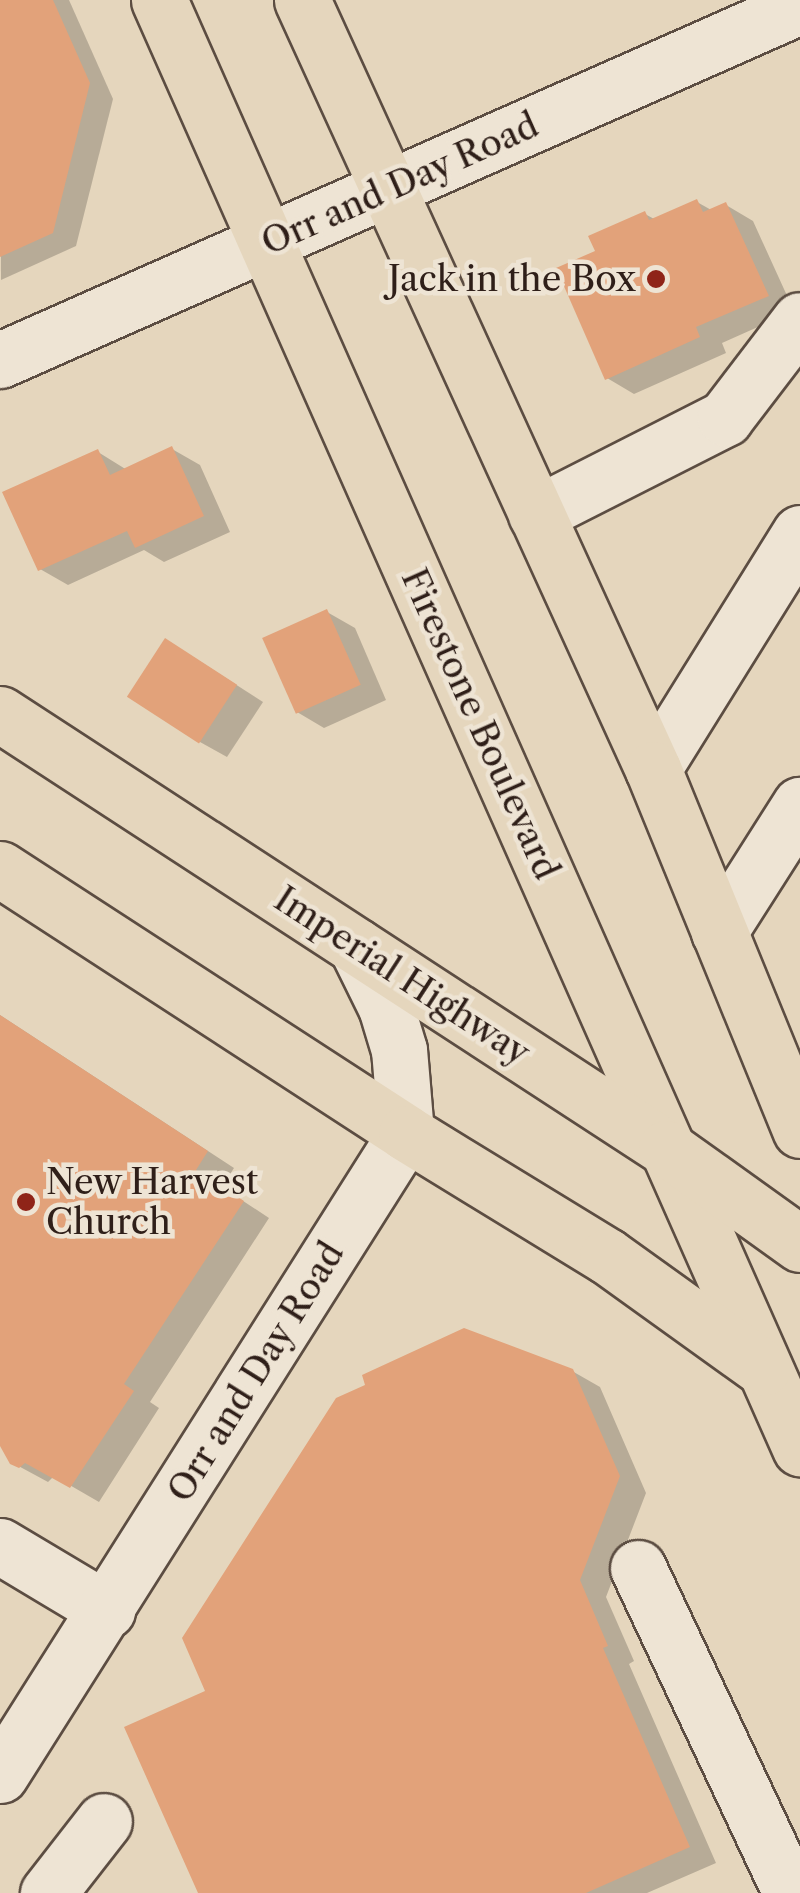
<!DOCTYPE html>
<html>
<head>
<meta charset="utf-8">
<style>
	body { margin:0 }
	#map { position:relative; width:800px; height:1893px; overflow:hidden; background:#e5d6bd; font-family:"Libre Caslon Text",serif }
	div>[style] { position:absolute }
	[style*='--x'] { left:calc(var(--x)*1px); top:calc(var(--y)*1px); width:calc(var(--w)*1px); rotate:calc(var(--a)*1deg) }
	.shadow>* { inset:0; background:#0003 }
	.building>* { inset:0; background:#e2a27a; transform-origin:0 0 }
	.roads { filter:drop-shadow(2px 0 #5c4d42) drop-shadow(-2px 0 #5c4d42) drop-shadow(0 2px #5c4d42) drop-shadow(0 -2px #5c4d42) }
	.minor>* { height:55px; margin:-27.5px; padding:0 27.5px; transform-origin:27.5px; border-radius:27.5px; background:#eee4d4 }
	.major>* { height:55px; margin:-27.5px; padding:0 27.5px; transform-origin:27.5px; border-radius:27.5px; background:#e5d6bd }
	.dots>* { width:28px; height:28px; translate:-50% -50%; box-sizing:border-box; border:5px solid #eee4d4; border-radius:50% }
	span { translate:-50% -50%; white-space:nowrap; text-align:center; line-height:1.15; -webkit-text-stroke:9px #eee4d4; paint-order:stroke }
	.street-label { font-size:35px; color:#2f1f19 }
	.poi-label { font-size:35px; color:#2f1f19 }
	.right { translate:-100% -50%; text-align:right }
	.left { translate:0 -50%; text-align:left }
</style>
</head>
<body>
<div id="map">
	<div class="shadow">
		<i style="clip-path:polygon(0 0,69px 0,113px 99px,76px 246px,1px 280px)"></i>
		<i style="clip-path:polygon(697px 202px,713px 211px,726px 205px,753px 221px,794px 311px,722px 343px,726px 353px,634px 394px,607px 378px,598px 252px,645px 214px,656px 220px)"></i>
		<i style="clip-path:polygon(172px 449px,200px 465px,230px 532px,164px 562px,144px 550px,68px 585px,40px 569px,98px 452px,127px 470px)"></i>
		<i style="clip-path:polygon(327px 612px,355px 628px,386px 700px,324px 728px,297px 712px)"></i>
		<i style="clip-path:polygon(193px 657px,263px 702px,227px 757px,200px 742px)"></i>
		<i style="clip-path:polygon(0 1015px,234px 1168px,222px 1187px,269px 1218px,150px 1402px,159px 1408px,99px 1502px,54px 1476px,48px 1482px,11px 1462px,0 1443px)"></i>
		<i style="clip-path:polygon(572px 1371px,600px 1387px,646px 1493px,606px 1597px,634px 1661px,629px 1664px,716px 1863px,647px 1893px,201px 1893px,209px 1693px)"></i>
	</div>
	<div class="building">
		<i style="clip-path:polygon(0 0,53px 0,90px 83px,53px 233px,0 257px)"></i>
		<i style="clip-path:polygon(697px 199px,703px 212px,726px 202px,769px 296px,696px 327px,700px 337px,605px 380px,556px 268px,595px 251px,588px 236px,645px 211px,649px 220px)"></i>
		<i style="clip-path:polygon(172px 446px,204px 516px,135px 548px,127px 531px,38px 571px,2px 492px,98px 449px,110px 475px)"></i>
		<i style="left:327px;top:609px;width:83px;height:71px;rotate:66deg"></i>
		<i style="left:165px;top:638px;width:86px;height:70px;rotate:33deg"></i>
		<i style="clip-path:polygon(0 1015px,208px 1151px,196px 1170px,244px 1201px,124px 1384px,134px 1391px,70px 1488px,25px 1463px,19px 1468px,10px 1464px,0 1446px)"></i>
		<i style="clip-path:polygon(464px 1328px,573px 1369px,620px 1476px,580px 1580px,608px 1646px,603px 1648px,690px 1847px,586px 1893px,198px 1893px,124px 1727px,205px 1691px,182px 1638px,336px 1398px,365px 1385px,362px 1375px)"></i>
	</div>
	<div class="roads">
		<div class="minor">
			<i style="--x:0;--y:360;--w:875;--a:-23.87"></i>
			<i style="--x:536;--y:514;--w:212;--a:-26.9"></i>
			<i style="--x:725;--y:418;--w:123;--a:-52.6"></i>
			<i style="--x:653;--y:769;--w:278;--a:-58.1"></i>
			<i style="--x:719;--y:932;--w:151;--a:-57.5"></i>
			<i style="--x:0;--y:1546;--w:125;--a:30.9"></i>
			<i style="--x:638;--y:1568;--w:359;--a:64.8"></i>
			<i style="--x:0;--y:1775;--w:760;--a:-57.69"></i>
			<i style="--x:406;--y:1133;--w:83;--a:-94.8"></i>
			<i style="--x:399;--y:1050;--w:45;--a:-106.8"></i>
			<i style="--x:386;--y:1007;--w:68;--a:-116.2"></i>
			<i style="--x:48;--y:1893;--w:91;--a:-52.1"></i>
		</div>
		<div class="major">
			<i style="--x:159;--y:0;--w:1584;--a:66.12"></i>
			<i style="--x:302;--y:0;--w:845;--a:65.47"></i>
			<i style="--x:653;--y:769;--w:390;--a:67.8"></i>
			<i style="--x:0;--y:714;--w:795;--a:33.09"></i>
			<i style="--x:666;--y:1148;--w:165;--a:35.6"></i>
			<i style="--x:0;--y:869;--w:484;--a:33"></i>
			<i style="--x:406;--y:1133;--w:236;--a:31.5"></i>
			<i style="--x:607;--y:1256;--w:192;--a:35.7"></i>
		</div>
	</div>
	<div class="dots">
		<i style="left:656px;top:279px;background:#8f2418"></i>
		<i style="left:26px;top:1202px;background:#8f2418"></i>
	</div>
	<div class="street-label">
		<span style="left:400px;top:184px;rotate:-24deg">Orr and Day Road</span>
		<span style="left:480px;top:724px;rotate:66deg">Firestone Boulevard</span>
		<span style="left:402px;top:976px;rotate:33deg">Imperial Highway</span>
		<span style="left:256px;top:1372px;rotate:-58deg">Orr and Day Road</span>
	</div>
	<div class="poi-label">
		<span class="right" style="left:636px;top:279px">Jack in the Box</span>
		<span class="left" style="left:46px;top:1202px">New Harvest<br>Church</span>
	</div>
</div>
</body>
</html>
